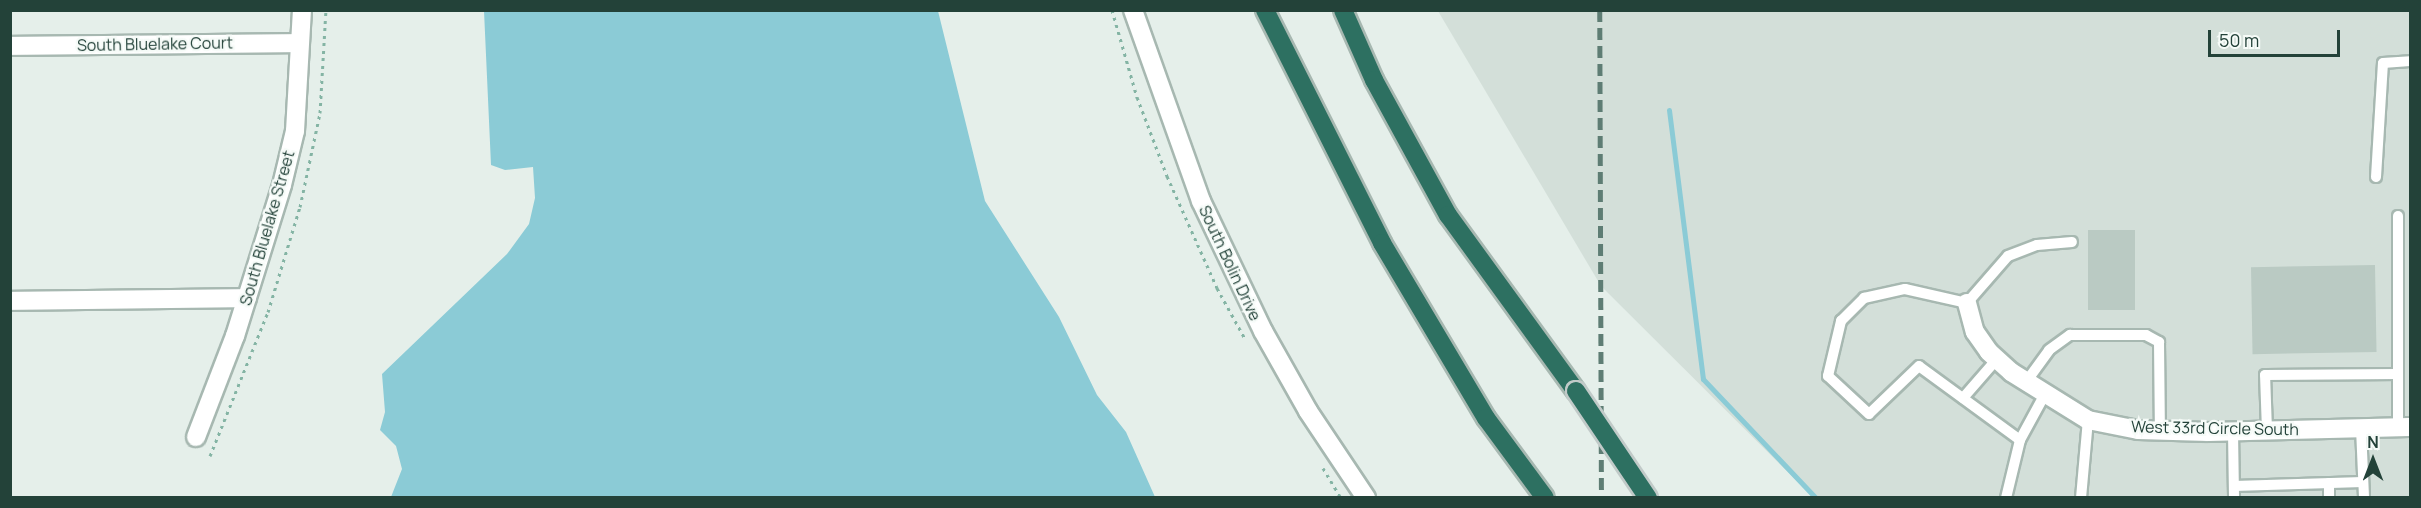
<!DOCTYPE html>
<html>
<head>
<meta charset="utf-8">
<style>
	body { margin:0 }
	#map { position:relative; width:2421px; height:508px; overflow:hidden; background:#e5efea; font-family:Manrope,sans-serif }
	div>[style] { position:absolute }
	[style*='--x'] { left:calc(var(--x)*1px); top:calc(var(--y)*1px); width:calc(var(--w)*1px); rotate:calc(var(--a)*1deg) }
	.built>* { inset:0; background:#d3dfd9 }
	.water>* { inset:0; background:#8bcbd6 }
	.stream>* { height:5px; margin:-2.5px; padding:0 2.5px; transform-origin:2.5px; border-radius:2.5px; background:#8bcbd6 }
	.building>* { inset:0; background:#bacac3; transform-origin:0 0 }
	.path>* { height:3px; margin-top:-1.5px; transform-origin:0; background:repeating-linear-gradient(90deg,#84b4a4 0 3px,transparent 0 7.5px) }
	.roads { filter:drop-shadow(2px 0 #a7b8b1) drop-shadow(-2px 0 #a7b8b1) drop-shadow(0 2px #a7b8b1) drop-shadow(0 -2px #a7b8b1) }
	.service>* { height:10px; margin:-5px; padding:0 5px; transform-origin:5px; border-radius:5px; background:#fff }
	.minor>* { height:18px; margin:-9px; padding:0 9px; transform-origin:9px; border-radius:9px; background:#fff }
	.motorway>* { height:18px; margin:-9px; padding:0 9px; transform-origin:9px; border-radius:9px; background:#2d7061 }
	.rail>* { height:4.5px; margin-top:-2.25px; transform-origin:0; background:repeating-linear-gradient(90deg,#5e7d74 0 12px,transparent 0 18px) }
	.bridges { filter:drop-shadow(2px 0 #c1cac8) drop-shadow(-2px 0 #c1cac8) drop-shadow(0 2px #c1cac8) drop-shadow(0 -2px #c1cac8) }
	.motorway-bridge>* { height:18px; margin:-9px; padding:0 9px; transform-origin:9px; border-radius:9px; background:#2d7061 }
	span { translate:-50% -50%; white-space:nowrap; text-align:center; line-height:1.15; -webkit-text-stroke:4.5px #f6fbf8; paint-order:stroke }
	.street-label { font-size:16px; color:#234239 }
	.frame { position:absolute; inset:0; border:12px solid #234239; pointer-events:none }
	.north { position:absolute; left:2343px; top:430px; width:60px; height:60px; -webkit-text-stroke:4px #f6fbf8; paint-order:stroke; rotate:0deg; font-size:16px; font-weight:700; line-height:24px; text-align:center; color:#234239 }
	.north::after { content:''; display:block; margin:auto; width:21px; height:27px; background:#234239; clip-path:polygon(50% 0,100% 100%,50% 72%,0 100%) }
	.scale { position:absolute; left:2208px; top:30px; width:132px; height:27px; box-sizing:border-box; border:3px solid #234239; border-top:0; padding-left:8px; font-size:18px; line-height:21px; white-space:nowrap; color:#234239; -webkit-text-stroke:4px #f6fbf8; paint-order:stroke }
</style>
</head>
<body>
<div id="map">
	<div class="built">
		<i style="clip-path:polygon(1438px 11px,2410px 11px,2410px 497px,1813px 497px,1601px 286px)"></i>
	</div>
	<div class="water">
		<i style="clip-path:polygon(484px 11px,938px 11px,985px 201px,1059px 317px,1097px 395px,1126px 432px,1155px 497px,391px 497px,402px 469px,396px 446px,380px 430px,385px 412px,382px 374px,507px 254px,529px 224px,535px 198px,533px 167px,505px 170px,491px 165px)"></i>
	</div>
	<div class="stream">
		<i style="--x:1669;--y:110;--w:271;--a:82.8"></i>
		<i style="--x:1703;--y:379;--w:164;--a:46.5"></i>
	</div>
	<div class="building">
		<i style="left:2088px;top:230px;width:47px;height:80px"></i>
		<i style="left:2375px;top:265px;width:87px;height:124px;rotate:89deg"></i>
	</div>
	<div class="path">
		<i style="--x:1112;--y:10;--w:91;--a:74"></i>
		<i style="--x:1137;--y:97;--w:85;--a:69.2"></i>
		<i style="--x:1167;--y:176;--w:123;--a:65.9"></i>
		<i style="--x:1217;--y:288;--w:56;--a:61.1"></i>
		<i style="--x:210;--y:456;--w:155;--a:-68.1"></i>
		<i style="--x:268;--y:312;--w:110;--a:-73.1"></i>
		<i style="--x:300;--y:207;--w:96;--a:-78"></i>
		<i style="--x:320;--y:113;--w:103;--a:-86.7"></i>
		<i style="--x:1323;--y:468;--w:35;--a:59"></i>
	</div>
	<div class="roads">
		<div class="service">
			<i style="--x:2376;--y:177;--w:114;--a:-86.5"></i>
			<i style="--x:2383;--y:63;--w:27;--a:-4"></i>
			<i style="--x:2398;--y:374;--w:158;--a:-90"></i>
			<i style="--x:2026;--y:382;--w:39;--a:-54"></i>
			<i style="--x:2049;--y:350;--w:26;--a:-36"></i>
			<i style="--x:2070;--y:335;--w:76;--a:0"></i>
			<i style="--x:2146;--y:335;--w:15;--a:28"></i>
			<i style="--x:2159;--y:342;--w:89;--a:89.4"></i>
			<i style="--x:2045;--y:394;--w:52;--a:118.5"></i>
			<i style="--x:2020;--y:440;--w:125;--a:-143.8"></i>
			<i style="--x:1919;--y:366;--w:69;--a:136.2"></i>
			<i style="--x:1869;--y:414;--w:56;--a:-137.2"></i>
			<i style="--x:1828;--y:376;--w:57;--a:-76.7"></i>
			<i style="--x:1841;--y:321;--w:33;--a:-45"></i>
			<i style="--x:1864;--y:298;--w:42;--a:-12.4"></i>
			<i style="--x:1905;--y:289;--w:64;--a:12.7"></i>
			<i style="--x:1967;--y:303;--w:62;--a:-48.9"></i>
			<i style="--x:2008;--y:256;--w:31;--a:-21"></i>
			<i style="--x:2037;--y:245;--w:35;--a:-5"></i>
			<i style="--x:1963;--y:398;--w:52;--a:-48.9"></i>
			<i style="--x:2361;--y:428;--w:70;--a:87.5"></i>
			<i style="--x:2267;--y:431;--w:56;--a:-92"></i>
			<i style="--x:2265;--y:375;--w:133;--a:-0.4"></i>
			<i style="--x:2398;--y:374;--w:53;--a:90"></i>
			<i style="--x:2233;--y:432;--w:66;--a:89.1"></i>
			<i style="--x:2234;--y:486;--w:129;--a:-1.8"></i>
			<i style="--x:2006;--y:498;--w:60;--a:-76.4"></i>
			<i style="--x:2081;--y:498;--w:78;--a:-84.9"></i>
			<i style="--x:2329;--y:498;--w:15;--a:-90"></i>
		</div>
		<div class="minor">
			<i style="--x:1133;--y:10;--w:203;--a:70.4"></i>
			<i style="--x:1201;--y:201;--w:144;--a:64.5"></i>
			<i style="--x:1263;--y:331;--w:92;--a:60.6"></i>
			<i style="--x:1308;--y:411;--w:105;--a:56.3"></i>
			<i style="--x:10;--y:46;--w:289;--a:-0.6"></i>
			<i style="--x:10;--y:301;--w:237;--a:-0.7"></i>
			<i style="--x:1967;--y:303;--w:30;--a:75"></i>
			<i style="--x:1975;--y:332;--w:24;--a:55"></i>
			<i style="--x:1989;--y:352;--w:30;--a:42"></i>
			<i style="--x:2011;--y:372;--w:91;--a:31.9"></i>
			<i style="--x:2088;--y:420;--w:51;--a:11.3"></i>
			<i style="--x:2138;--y:430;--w:70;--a:1.6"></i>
			<i style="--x:2208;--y:432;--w:202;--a:-1.4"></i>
			<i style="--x:196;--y:437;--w:108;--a:-68.9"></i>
			<i style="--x:235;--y:336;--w:158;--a:-72.7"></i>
			<i style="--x:282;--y:185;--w:56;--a:-76.5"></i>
			<i style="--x:295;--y:131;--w:121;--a:-86.7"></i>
		</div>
		<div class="motorway">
			<i style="--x:1265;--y:10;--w:261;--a:63.3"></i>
			<i style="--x:1382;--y:243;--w:204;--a:59.3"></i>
			<i style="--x:1486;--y:418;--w:99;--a:53.6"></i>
			<i style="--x:1343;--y:10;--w:77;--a:66.1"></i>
			<i style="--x:1374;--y:80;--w:154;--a:61.3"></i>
			<i style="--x:1448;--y:215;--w:218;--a:54"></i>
		</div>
	</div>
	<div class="rail">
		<i style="--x:1600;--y:10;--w:488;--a:89.8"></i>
	</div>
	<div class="bridges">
		<div class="motorway-bridge">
			<i style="--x:1576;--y:391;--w:129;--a:56.1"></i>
		</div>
	</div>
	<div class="street-label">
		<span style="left:155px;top:44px;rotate:-1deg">South Bluelake Court</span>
		<span style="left:267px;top:228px;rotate:-74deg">South Bluelake Street</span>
		<span style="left:1230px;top:263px;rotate:65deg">South Bolin Drive</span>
		<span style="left:2215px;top:428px;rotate:1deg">West 33rd Circle South</span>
	</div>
	<div class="frame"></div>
	<div class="north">N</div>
	<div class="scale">50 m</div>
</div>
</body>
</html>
